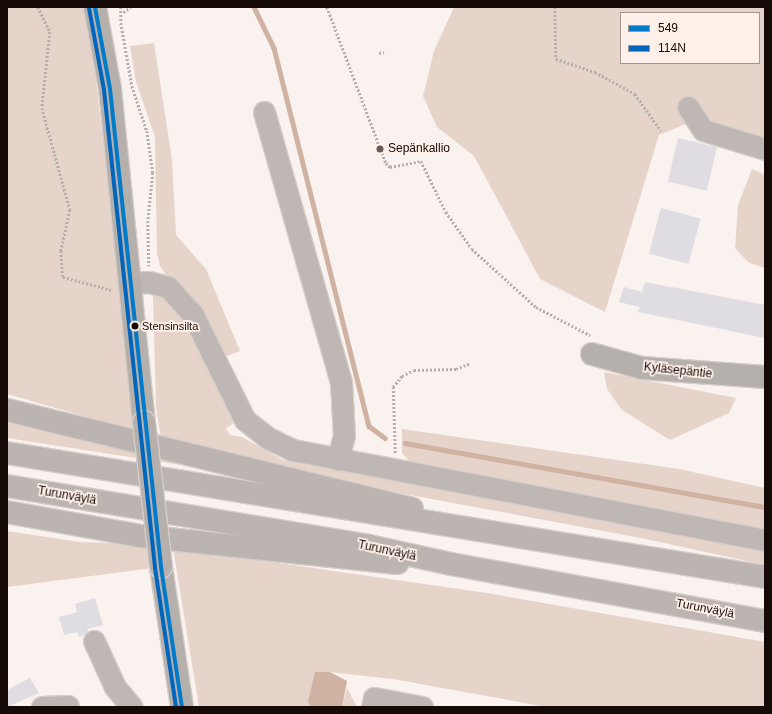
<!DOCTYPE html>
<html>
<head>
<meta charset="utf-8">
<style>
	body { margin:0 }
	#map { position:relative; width:772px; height:714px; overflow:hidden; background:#faf2ee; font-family:Helvetica,sans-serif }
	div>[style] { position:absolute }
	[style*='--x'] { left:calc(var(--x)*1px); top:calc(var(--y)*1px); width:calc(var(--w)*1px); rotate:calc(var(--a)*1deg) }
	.green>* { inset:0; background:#e6d4ca }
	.water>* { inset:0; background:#cfb2a2 }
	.stream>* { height:4.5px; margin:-2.25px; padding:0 2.25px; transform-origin:2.25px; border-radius:2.25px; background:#cfb2a2 }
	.building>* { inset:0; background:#dfdde1; transform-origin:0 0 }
	.path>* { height:2.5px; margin-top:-1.25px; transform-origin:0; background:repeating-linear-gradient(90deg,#b3aeac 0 2px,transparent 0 4px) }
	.roads { filter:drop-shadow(1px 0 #d5ceca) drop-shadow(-1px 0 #d5ceca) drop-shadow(0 1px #d5ceca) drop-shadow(0 -1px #d5ceca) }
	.minor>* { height:21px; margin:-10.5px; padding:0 10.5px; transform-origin:10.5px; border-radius:10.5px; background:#beb7b4 }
	.major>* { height:22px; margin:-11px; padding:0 11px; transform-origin:11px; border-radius:11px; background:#b6b0ac }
	.highway>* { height:22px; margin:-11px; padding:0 11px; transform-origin:11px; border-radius:11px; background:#bcb4b0 }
	.bridges { filter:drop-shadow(1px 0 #d5ceca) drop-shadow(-1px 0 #d5ceca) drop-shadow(0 1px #d5ceca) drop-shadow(0 -1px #d5ceca) }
	.major-bridge>* { height:22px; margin:-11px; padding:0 11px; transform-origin:11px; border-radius:11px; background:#b6b0ac }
	.bus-1>* { height:4px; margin:-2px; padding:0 2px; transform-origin:2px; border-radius:2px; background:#007ac9 }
	.bus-2>* { height:4px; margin:-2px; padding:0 2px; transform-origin:2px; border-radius:2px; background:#0065bd }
	.dots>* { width:11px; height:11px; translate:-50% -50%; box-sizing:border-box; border:2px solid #fff1e9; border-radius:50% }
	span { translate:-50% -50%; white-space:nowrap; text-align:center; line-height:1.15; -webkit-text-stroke:3.5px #fff1e9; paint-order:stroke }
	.bus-label { font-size:11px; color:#150a05 }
	.left { translate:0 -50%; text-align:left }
	.poi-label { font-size:12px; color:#150a05 }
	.street-label { font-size:12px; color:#150a05 }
	.frame { position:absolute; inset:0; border:8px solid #150a05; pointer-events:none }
	.legend { position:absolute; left:620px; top:12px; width:140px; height:52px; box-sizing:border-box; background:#fff1e9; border:1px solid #a1958e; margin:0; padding:5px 7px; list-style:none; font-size:12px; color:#150a05 }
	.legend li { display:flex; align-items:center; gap:8px; height:20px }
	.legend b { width:20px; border:1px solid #a1958e }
</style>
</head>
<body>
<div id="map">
	<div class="green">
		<i style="clip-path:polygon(7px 7px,83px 7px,92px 45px,136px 431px,7px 394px)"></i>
		<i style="clip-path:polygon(evenodd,454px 7px,765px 7px,765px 145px,702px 133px,686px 124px,659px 135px,605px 312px,540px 279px,474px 156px,437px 127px,423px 96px,434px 51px,454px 7px,621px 13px,759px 13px,759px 63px,621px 63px,621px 13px)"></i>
		<i style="clip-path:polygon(154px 43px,172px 159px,176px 235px,206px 269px,240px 351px,222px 358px,160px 266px,157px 254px,155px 137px,136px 82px,130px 46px)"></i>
		<i style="clip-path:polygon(752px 169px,765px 175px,765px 268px,749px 263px,735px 248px,738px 205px)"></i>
		<i style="clip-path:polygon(153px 296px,166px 297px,191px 325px,227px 397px,233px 424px,226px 428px,230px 435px,242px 437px,283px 460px,765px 549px,765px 565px,641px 538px,319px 478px,161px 438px,156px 408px)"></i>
		<i style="clip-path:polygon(604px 372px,736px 398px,729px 413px,670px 440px,622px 410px,607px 389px)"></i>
		<i style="clip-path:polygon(7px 416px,214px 470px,7px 438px)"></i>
		<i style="clip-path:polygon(402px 429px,679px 469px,765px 488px,765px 534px,410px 462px,402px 453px)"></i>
		<i style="clip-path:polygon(7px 531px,80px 542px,150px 544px,153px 568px,7px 587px)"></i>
		<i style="clip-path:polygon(173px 548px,487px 593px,765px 642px,765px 707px,547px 707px,393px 679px,330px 672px,308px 702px,311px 707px,199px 707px)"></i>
		<i style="clip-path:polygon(347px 688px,357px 707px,342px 707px)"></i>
	</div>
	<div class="water">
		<i style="clip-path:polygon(315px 672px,330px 672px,347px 681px,342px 707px,311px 707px,308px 702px)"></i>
	</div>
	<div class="stream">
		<i style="--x:254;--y:7;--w:46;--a:64"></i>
		<i style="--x:274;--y:48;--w:390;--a:75.9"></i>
		<i style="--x:369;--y:426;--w:20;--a:37"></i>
		<i style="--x:405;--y:443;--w:366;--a:10.1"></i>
	</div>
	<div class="building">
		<i style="left:678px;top:138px;width:40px;height:45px;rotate:13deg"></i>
		<i style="left:661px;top:208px;width:41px;height:47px;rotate:15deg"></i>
		<i style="clip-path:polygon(645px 282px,765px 305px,765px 338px,638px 312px,640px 307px,619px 302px,624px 287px,642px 292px)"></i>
		<i style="clip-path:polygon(95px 598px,103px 625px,87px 629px,89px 634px,79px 637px,77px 632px,64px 635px,59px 617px,77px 612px,75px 604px)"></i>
		<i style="clip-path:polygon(30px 678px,39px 693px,7px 707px,7px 690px)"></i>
	</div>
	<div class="path">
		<i style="--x:38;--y:7;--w:28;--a:64"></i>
		<i style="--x:50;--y:32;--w:76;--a:96"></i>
		<i style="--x:42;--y:108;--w:106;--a:74.6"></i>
		<i style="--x:70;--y:210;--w:42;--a:102.4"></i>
		<i style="--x:61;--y:251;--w:26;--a:86"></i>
		<i style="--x:63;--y:277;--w:51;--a:14.9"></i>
		<i style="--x:121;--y:7;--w:16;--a:90"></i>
		<i style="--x:121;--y:23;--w:64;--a:80.1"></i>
		<i style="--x:132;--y:86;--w:47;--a:71.6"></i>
		<i style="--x:147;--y:131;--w:42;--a:81.9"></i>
		<i style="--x:153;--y:173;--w:48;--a:95.9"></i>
		<i style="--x:148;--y:221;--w:45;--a:88.7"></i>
		<i style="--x:327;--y:7;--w:167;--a:69.3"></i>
		<i style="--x:386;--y:163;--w:6;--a:45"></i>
		<i style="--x:390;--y:167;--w:32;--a:-11"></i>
		<i style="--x:421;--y:161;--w:57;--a:63.9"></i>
		<i style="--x:446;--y:212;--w:45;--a:54.9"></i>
		<i style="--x:472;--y:249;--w:86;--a:42.2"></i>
		<i style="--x:536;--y:307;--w:61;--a:27.4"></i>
		<i style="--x:555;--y:7;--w:52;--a:88.9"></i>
		<i style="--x:556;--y:59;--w:41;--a:18.4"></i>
		<i style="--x:595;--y:72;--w:46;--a:28.8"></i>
		<i style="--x:635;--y:94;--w:45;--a:54.9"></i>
		<i style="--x:123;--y:12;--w:9;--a:-32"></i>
		<i style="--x:379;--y:53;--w:5;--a:-11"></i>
		<i style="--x:395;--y:453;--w:66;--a:-91.7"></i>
		<i style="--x:393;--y:387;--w:14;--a:-51"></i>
		<i style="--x:402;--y:376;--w:13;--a:-27"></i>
		<i style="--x:414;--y:370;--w:42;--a:-1.4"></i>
		<i style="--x:456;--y:369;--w:15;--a:-23"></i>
	</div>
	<div class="roads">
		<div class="minor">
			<i style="--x:688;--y:107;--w:27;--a:57"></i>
			<i style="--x:703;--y:130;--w:65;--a:17"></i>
			<i style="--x:264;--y:112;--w:281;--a:74.1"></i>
			<i style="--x:341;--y:382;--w:53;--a:86.8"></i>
			<i style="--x:344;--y:435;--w:25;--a:104"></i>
			<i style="--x:129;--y:283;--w:20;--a:-3"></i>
			<i style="--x:149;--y:282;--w:20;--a:15"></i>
			<i style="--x:168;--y:287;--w:38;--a:48"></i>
			<i style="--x:193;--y:315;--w:117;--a:63.7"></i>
			<i style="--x:245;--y:420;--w:29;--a:38"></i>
			<i style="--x:268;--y:438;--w:28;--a:26"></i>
			<i style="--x:293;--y:450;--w:481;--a:10.8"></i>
			<i style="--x:94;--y:641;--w:51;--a:65.5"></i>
			<i style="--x:115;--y:687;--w:26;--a:50"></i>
			<i style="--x:42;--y:707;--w:26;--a:-2"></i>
			<i style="--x:372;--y:707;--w:9;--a:-77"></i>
			<i style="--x:374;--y:698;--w:49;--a:10.6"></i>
		</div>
		<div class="major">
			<i style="--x:95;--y:7;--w:83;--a:79.6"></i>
			<i style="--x:110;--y:89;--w:335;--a:84.2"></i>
			<i style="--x:592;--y:354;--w:52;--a:15.6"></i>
			<i style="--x:642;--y:368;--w:123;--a:4.2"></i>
			<i style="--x:161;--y:567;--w:142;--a:81.5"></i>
		</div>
		<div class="highway">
			<i style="--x:7;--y:410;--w:417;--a:13.7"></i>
			<i style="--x:7;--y:453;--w:768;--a:9.29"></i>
			<i style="--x:7;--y:486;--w:367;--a:9.4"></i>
			<i style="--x:369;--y:546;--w:84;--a:12.4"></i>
			<i style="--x:451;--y:564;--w:319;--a:10.3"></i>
			<i style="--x:7;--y:512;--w:135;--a:10.2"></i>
			<i style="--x:140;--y:536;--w:259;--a:6"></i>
		</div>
	</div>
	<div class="bridges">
		<div class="major-bridge">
			<i style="--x:144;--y:422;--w:146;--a:83.3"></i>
		</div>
	</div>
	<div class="bus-1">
		<i style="--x:95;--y:7;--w:83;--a:79.6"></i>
		<i style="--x:110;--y:89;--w:481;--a:83.9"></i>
		<i style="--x:161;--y:567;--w:142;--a:81.5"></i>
	</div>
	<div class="bus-2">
		<i style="--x:89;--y:8;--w:83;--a:79.6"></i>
		<i style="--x:104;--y:90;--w:481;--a:83.9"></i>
		<i style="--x:155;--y:568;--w:141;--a:81.4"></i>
	</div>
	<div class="dots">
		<i style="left:380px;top:149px;background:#655b57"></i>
		<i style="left:135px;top:326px;background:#150a05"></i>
	</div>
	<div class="bus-label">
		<span class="left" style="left:142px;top:326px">Stensinsilta</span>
	</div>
	<div class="poi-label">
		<span class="left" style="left:388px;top:149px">Sepänkallio</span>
	</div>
	<div class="street-label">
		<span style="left:678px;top:371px;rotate:6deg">Kyläsepäntie</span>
		<span style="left:67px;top:496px;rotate:10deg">Turunväylä</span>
		<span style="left:387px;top:551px;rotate:12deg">Turunväylä</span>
		<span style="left:705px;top:609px;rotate:11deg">Turunväylä</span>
	</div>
	<div class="frame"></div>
	<ul class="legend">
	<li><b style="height:5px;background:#007ac9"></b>549</li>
	<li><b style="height:5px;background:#0065bd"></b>114N</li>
	</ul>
</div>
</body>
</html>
